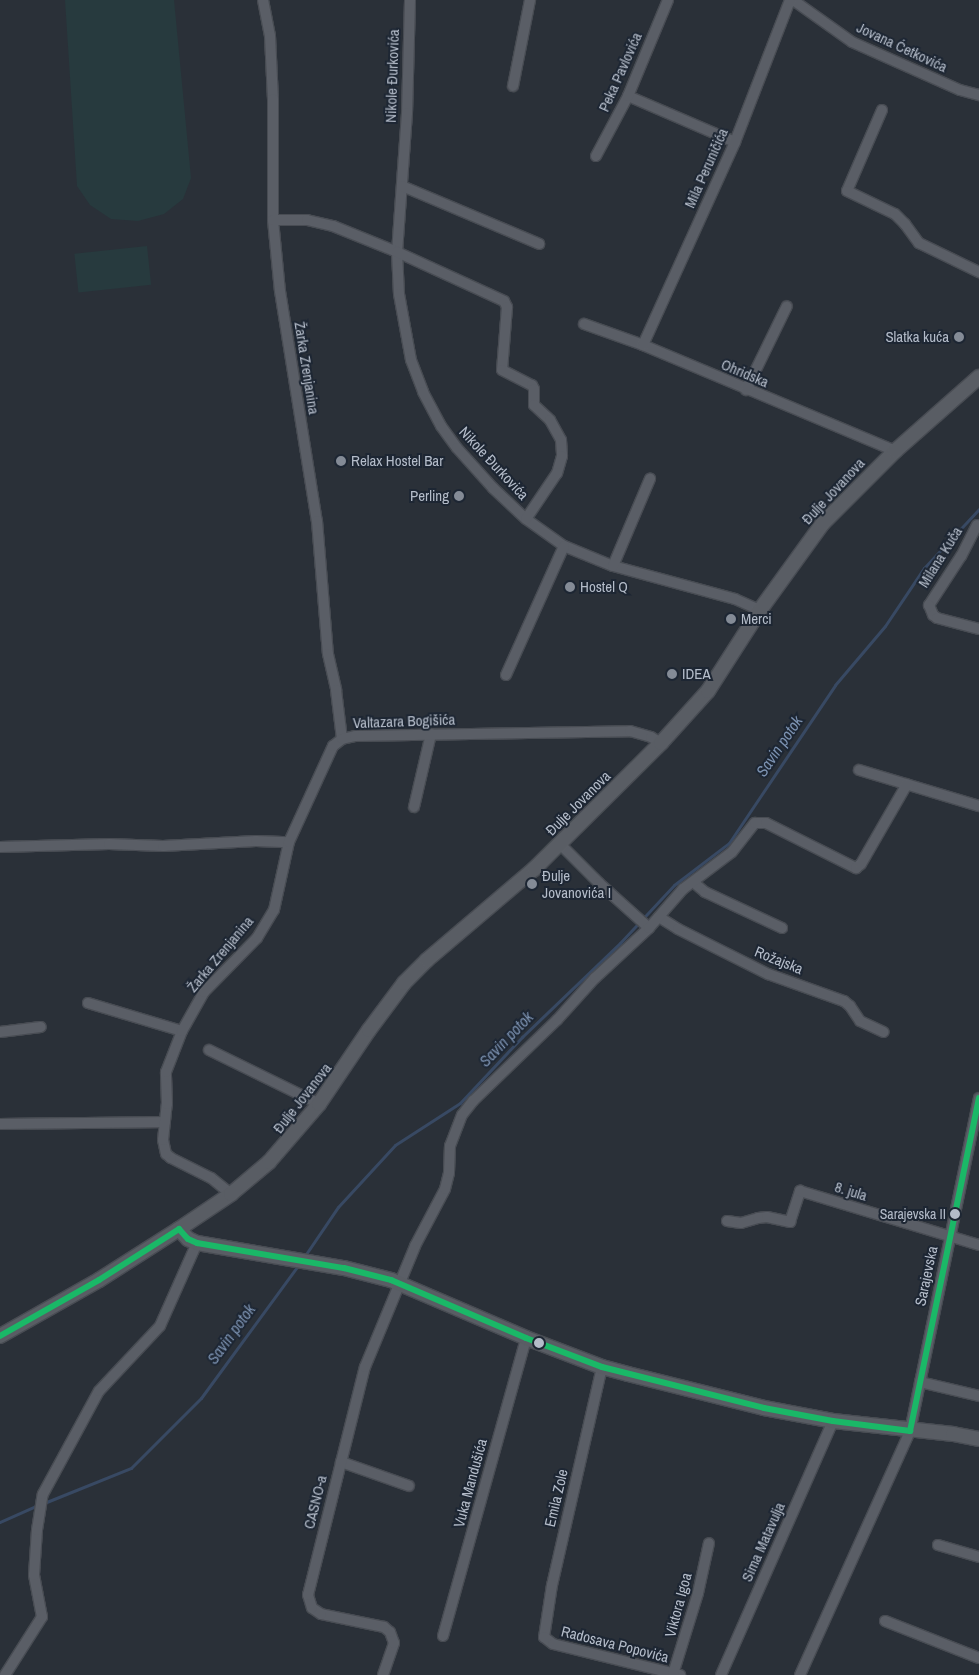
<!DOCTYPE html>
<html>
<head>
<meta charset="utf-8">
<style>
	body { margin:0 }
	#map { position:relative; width:979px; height:1675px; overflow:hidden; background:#2a3038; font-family:"Archivo Narrow",sans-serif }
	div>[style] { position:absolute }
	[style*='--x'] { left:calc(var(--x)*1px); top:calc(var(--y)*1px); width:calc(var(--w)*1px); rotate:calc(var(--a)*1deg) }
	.green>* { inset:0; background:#273a3e; transform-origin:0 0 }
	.stream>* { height:3px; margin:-1.5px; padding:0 1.5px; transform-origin:1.5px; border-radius:1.5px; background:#384963 }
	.roads { filter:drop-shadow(1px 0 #484c53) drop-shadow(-1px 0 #484c53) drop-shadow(0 1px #484c53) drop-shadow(0 -1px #484c53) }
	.street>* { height:10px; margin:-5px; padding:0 5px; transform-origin:5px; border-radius:5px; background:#5a5e66 }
	.secondary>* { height:14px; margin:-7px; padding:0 7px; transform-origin:7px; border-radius:7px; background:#595d64 }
	.bus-1>* { height:6px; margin:-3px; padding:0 3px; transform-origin:3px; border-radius:3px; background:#1ab867 }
	.dots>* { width:14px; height:14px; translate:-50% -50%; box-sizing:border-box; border:2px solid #1d2633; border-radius:50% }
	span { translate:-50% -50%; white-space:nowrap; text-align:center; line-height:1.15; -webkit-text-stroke:4px #1d2633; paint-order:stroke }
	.bus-label { font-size:14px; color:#b4bcc9 }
	.right { translate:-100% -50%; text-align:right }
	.street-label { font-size:15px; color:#b4bcc9 }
	.poi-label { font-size:15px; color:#b4bcc9 }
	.left { translate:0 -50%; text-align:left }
	.water-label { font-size:16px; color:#7c92b1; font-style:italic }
</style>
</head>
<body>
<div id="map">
	<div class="green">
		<i style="clip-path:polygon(65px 0,174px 0,191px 178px,183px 199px,164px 214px,138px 221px,111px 219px,90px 205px,77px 186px)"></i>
		<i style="left:147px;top:246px;width:39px;height:73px;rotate:84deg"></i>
	</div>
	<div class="stream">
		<i style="--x:304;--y:1257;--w:60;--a:-55.8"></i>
		<i style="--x:338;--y:1207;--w:84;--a:-47.4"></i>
		<i style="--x:395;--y:1145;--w:77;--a:-32.9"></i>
		<i style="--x:460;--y:1103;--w:91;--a:-46.8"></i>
		<i style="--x:522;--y:1037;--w:136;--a:-43.8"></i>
		<i style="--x:620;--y:943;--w:79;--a:-47"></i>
		<i style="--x:674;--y:885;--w:69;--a:-37.4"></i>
		<i style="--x:729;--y:843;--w:190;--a:-56.1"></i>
		<i style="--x:835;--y:685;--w:77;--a:-49.7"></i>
		<i style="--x:885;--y:626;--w:70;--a:-56.1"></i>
		<i style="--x:924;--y:568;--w:81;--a:-47"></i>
		<i style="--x:44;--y:1503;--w:94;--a:-21.9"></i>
		<i style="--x:131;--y:1468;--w:99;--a:-45"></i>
		<i style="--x:201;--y:1398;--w:166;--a:-53.8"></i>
		<i style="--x:0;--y:1522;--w:42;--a:-24.1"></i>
	</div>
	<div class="roads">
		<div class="street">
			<i style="--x:263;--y:0;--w:37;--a:79"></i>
			<i style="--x:270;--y:36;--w:63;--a:87.3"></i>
			<i style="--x:273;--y:99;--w:121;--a:90"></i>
			<i style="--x:273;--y:220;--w:71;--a:84.4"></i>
			<i style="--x:280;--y:291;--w:233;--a:80.9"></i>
			<i style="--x:317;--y:521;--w:133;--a:85.3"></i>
			<i style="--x:328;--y:654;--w:37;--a:77"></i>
			<i style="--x:336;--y:690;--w:49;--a:83"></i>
			<i style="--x:410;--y:0;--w:113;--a:91.5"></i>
			<i style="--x:407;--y:113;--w:139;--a:94.1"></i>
			<i style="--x:397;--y:252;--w:42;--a:87.3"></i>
			<i style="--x:399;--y:294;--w:67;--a:79.7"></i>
			<i style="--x:411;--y:360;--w:34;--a:69"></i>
			<i style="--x:423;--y:392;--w:38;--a:62"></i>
			<i style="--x:441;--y:426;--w:27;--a:54"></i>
			<i style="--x:457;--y:448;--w:54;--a:48"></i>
			<i style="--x:493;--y:488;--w:45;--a:43.2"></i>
			<i style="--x:526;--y:519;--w:47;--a:35.4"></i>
			<i style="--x:564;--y:546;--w:53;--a:22.2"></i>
			<i style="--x:613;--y:566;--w:126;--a:15.1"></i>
			<i style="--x:735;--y:599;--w:27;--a:24"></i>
			<i style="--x:793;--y:0;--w:72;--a:35.4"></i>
			<i style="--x:852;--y:42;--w:118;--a:24"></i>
			<i style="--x:960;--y:90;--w:20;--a:15"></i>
			<i style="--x:513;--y:86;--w:88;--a:-78.8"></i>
			<i style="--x:628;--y:96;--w:116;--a:23.3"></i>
			<i style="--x:882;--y:110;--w:88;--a:113.4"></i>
			<i style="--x:847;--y:191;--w:53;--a:25.6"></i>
			<i style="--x:895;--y:214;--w:14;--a:45"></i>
			<i style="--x:905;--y:224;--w:24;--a:54"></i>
			<i style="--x:919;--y:243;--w:67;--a:25.8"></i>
			<i style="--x:596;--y:156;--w:68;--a:-61.9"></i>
			<i style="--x:628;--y:96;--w:104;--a:-67.4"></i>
			<i style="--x:402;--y:186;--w:149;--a:22.9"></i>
			<i style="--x:273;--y:220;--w:34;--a:0"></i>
			<i style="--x:307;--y:220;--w:27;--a:13"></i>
			<i style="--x:333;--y:226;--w:69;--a:22.1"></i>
			<i style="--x:397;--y:252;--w:118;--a:24.6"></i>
			<i style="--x:504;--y:301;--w:7;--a:63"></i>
			<i style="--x:507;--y:307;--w:63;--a:94.5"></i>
			<i style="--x:502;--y:370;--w:34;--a:27"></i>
			<i style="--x:532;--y:385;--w:4;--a:63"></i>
			<i style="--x:534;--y:389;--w:16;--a:90"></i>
			<i style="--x:534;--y:405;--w:22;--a:43"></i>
			<i style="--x:550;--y:420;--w:23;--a:61"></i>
			<i style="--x:561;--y:440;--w:16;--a:86"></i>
			<i style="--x:562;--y:456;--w:18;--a:106"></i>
			<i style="--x:557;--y:473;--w:55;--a:124"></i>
			<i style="--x:584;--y:324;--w:63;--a:19.6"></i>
			<i style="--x:643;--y:345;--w:273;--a:22.8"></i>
			<i style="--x:643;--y:345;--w:223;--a:-65.6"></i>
			<i style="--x:735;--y:142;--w:152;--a:-68.8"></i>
			<i style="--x:746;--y:390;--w:93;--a:-64"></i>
			<i style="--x:977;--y:525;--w:35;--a:117"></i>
			<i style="--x:961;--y:556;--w:59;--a:123.1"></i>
			<i style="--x:929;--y:605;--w:11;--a:68"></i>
			<i style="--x:933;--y:615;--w:5;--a:37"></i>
			<i style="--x:937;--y:618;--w:43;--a:14.7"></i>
			<i style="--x:613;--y:566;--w:95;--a:-67"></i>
			<i style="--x:506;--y:675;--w:141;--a:-65.8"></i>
			<i style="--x:859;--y:770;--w:125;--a:16.7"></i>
			<i style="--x:414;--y:807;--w:75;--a:-76.9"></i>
			<i style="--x:560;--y:844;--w:55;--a:45"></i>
			<i style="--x:599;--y:883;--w:67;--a:42"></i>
			<i style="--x:0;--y:847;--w:109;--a:-1.6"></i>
			<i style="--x:109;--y:844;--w:54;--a:2.1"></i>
			<i style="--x:163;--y:846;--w:93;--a:-3.1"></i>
			<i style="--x:256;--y:841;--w:33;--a:2"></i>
			<i style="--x:693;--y:882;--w:16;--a:40"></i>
			<i style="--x:705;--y:892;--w:85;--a:25.1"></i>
			<i style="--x:659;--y:917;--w:22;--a:32"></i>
			<i style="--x:678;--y:929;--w:101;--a:26.6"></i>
			<i style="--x:768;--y:974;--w:81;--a:19.6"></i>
			<i style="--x:844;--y:1001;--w:8;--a:40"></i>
			<i style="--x:850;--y:1006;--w:18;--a:56"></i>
			<i style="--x:860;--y:1021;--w:26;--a:25"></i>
			<i style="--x:88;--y:1003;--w:98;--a:16.6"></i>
			<i style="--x:0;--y:1032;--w:41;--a:-7"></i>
			<i style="--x:209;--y:1050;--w:123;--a:26.1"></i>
			<i style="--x:0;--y:1124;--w:165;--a:-0.7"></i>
			<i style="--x:231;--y:1194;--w:26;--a:-141"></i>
			<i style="--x:211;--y:1178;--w:45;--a:-153.4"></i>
			<i style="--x:171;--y:1158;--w:6;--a:-141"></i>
			<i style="--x:166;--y:1154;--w:14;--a:-102"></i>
			<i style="--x:163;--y:1140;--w:36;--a:-84"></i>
			<i style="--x:167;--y:1104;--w:32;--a:-92"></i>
			<i style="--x:166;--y:1072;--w:44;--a:-68.7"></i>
			<i style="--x:182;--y:1031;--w:45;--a:-60.6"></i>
			<i style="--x:204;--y:992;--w:76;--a:-45.5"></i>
			<i style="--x:257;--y:938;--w:33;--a:-59"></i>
			<i style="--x:274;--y:910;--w:70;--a:-77.6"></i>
			<i style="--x:289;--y:842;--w:106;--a:-65.4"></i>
			<i style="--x:333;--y:746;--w:11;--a:-38"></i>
			<i style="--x:342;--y:739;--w:13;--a:-13"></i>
			<i style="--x:355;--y:736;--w:275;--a:-1"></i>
			<i style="--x:630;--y:731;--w:22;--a:16"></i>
			<i style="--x:651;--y:737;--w:12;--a:31"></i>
			<i style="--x:727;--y:1221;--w:14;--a:8"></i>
			<i style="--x:741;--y:1223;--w:18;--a:-16"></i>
			<i style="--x:758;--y:1218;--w:9;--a:-6"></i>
			<i style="--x:767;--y:1217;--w:24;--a:12"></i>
			<i style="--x:790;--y:1222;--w:33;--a:-72"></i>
			<i style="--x:800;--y:1191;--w:187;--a:16.8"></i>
			<i style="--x:602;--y:1367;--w:224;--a:102.9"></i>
			<i style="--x:552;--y:1585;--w:53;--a:98.7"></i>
			<i style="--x:544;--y:1637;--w:11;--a:38"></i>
			<i style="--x:553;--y:1644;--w:131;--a:13.7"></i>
			<i style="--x:920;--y:1382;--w:61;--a:13.3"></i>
			<i style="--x:341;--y:1462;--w:72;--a:19.4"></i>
			<i style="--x:938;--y:1545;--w:43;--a:16.3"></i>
			<i style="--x:885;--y:1621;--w:101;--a:21.5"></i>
			<i style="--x:443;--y:1636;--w:309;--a:-74.4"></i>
			<i style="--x:673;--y:1674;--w:85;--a:-72.8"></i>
			<i style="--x:698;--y:1593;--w:51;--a:-77.6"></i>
			<i style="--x:5;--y:1675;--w:69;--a:-57.5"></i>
			<i style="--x:42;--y:1617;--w:43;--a:-100.8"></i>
			<i style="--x:34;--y:1575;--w:45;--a:-86.2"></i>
			<i style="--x:37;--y:1530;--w:36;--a:-81"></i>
			<i style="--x:43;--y:1494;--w:117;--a:-61.5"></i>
			<i style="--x:99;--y:1391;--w:89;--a:-46.8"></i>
			<i style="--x:160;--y:1326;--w:91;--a:-66"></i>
			<i style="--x:383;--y:1675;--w:34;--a:-71"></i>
			<i style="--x:394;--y:1643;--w:12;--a:-110"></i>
			<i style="--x:390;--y:1632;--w:8;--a:-140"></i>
			<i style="--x:384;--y:1627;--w:64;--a:-168.3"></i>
			<i style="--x:321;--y:1614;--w:11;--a:-146"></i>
			<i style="--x:312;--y:1608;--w:14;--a:-107"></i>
			<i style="--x:308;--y:1595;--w:235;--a:-76"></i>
			<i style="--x:365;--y:1367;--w:131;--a:-67.5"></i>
			<i style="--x:415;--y:1246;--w:64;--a:-62.2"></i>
			<i style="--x:445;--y:1189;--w:16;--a:-76"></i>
			<i style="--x:449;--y:1173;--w:27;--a:-88"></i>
			<i style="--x:450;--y:1146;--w:33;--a:-69"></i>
			<i style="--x:462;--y:1115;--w:18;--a:-52"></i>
			<i style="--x:473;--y:1101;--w:117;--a:-44"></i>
			<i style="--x:557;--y:1020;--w:57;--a:-47.9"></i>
			<i style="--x:595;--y:978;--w:74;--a:-42.8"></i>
			<i style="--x:649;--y:928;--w:52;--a:-48.9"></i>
			<i style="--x:683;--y:889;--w:61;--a:-37.1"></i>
			<i style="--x:732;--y:852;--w:37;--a:-52"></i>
			<i style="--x:755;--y:823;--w:11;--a:0"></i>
			<i style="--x:766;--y:823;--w:101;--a:26.6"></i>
			<i style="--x:856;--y:868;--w:6;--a:-39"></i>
			<i style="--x:861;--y:864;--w:92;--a:-60.1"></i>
			<i style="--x:721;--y:1675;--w:278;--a:-66.2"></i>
			<i style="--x:800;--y:1675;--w:268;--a:-65.7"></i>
			<i style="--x:910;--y:1431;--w:340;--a:-78.3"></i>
		</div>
		<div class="secondary">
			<i style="--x:179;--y:1229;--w:13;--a:48"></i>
			<i style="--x:188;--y:1239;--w:10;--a:24"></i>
			<i style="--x:197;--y:1243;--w:149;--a:9.7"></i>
			<i style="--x:344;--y:1268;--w:49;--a:14.3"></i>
			<i style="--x:391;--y:1280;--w:147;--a:23.2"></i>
			<i style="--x:526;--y:1338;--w:81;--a:20.9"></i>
			<i style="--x:602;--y:1367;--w:27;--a:15"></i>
			<i style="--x:628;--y:1374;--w:140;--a:14"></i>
			<i style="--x:764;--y:1408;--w:70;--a:10.7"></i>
			<i style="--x:833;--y:1421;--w:121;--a:6.2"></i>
			<i style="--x:953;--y:1434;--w:26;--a:11"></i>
			<i style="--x:0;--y:1336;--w:114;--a:-29.5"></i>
			<i style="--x:99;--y:1280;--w:95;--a:-32.5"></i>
			<i style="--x:179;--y:1229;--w:63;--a:-33.9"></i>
			<i style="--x:231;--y:1194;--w:50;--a:-40.1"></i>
			<i style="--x:269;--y:1162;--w:77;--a:-49.2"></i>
			<i style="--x:319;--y:1104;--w:89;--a:-56"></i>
			<i style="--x:369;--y:1030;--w:59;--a:-53.3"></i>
			<i style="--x:404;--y:983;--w:33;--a:-45"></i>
			<i style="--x:427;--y:960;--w:140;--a:-40.4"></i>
			<i style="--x:534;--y:869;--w:179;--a:-44.8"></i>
			<i style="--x:661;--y:743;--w:70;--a:-47.9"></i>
			<i style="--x:708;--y:691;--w:96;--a:-57.3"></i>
			<i style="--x:760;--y:610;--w:107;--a:-54.1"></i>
			<i style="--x:823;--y:523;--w:102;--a:-45"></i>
			<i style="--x:895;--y:451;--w:112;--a:-41.4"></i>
		</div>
	</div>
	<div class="bus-1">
		<i style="--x:0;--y:1336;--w:114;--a:-29.5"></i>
		<i style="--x:99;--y:1280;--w:95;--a:-32.5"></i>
		<i style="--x:179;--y:1229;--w:13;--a:48"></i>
		<i style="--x:188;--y:1239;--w:10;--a:24"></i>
		<i style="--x:197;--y:1243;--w:149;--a:9.7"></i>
		<i style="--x:344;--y:1268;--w:49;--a:14.3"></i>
		<i style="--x:391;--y:1280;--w:147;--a:23.2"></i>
		<i style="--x:526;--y:1338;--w:81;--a:20.9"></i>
		<i style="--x:602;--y:1367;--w:167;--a:14.2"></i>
		<i style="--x:764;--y:1408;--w:70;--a:10.7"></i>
		<i style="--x:833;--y:1421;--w:78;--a:7.4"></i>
		<i style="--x:910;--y:1431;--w:340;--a:-78.3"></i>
	</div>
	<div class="dots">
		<i style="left:959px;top:337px;background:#848b96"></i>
		<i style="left:341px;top:461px;background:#848b96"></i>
		<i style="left:459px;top:496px;background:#848b96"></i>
		<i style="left:570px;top:587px;background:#848b96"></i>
		<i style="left:731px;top:619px;background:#848b96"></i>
		<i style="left:672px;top:674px;background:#848b96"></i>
		<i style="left:532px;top:884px;background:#848b96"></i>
		<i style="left:955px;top:1214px;background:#b4bcc9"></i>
		<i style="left:539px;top:1343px;background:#b4bcc9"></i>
	</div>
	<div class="bus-label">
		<span class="right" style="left:946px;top:1214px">Sarajevska II</span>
	</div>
	<div class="street-label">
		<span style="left:902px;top:47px;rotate:25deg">Jovana Ćetkovića</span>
		<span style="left:620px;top:72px;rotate:-66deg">Peka Pavlovića</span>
		<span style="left:392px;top:76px;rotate:-88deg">Nikole Đurkovića</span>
		<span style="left:706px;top:168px;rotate:-66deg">Mila Peruničića</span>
		<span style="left:307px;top:368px;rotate:81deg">Žarka Zrenjanina</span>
		<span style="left:745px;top:373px;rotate:23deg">Ohridska</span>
		<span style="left:494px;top:463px;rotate:47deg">Nikole Đurkovića</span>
		<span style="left:833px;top:491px;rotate:-47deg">Đulje Jovanova</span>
		<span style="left:940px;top:557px;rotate:-58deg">Milana Kuča</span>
		<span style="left:404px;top:721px;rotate:-2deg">Valtazara Bogišića</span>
		<span style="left:578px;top:803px;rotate:-45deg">Đulje Jovanova</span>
		<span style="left:220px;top:954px;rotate:-50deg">Žarka Zrenjanina</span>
		<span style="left:779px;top:960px;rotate:22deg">Rožajska</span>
		<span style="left:302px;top:1098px;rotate:-52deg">Đulje Jovanova</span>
		<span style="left:851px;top:1191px;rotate:17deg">8. jula</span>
		<span style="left:926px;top:1276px;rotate:-78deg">Sarajevska</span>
		<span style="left:470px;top:1483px;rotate:-75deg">Vuka Mandušića</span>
		<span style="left:556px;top:1498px;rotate:-77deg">Emila Zole</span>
		<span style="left:315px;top:1502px;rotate:-76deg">CASNO-a</span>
		<span style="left:763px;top:1542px;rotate:-66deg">Sima Matavulja</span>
		<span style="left:678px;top:1605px;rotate:-75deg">Viktora Igoa</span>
		<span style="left:615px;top:1644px;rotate:14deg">Radosava Popovića</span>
	</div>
	<div class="poi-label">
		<span class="right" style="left:949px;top:337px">Slatka kuća</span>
		<span class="left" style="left:351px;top:461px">Relax Hostel Bar</span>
		<span class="right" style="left:449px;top:496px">Perling</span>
		<span class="left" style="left:580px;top:587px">Hostel Q</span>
		<span class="left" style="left:741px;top:619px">Merci</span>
		<span class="left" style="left:682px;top:674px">IDEA</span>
		<span class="left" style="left:542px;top:884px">Đulje<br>Jovanovića I</span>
	</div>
	<div class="water-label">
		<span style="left:779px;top:746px;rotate:-56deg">Savin potok</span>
		<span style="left:506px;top:1039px;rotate:-46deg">Savin potok</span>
		<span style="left:231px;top:1334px;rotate:-54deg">Savin potok</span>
	</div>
</div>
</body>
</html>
